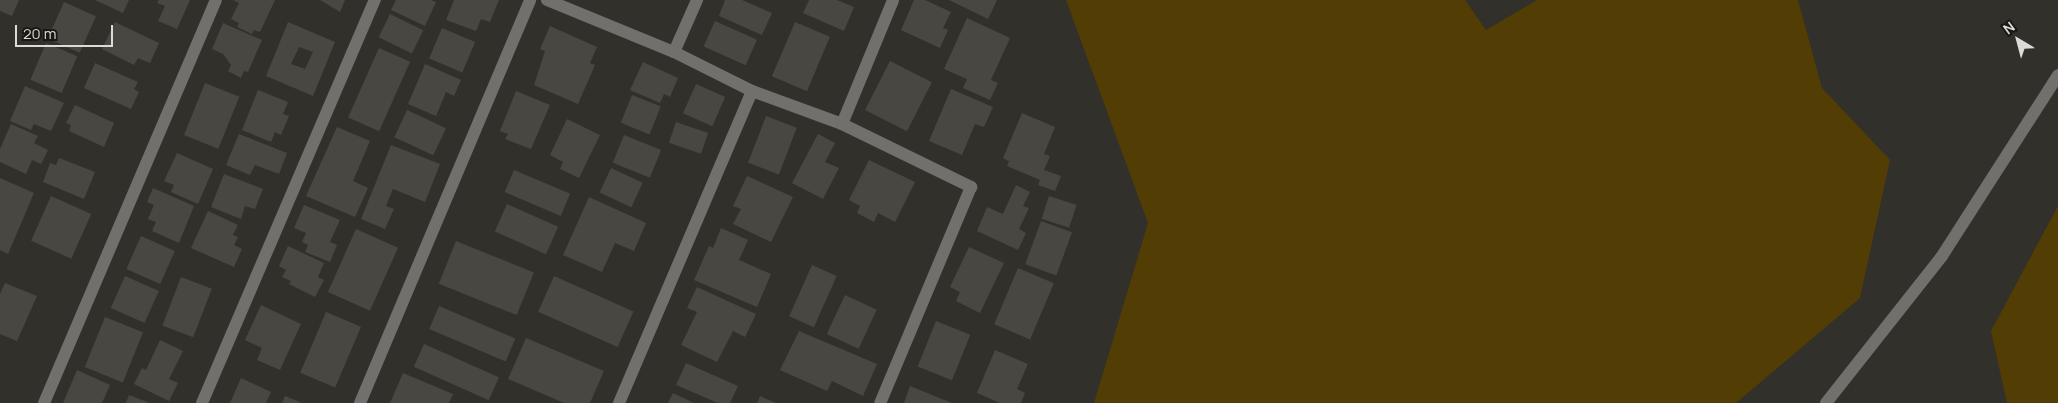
<!DOCTYPE html>
<html>
<head>
<meta charset="utf-8">
<style>
	body { margin:0 }
	#map { position:relative; width:2058px; height:403px; overflow:hidden; background:#32302a; font-family:Manrope,sans-serif }
	div>[style] { position:absolute }
	[style*='--x'] { left:calc(var(--x)*1px); top:calc(var(--y)*1px); width:calc(var(--w)*1px); rotate:calc(var(--a)*1deg) }
	.green>* { inset:0; background:#523d04 }
	.building>* { inset:0; background:#494741; transform-origin:0 0 }
	.minor>* { height:12px; margin:-6px; padding:0 6px; transform-origin:6px; border-radius:6px; background:#71706d }
	span { translate:-50% -50%; white-space:nowrap; text-align:center; line-height:1.15; -webkit-text-stroke:4px #191815; paint-order:stroke }
	.north { position:absolute; left:1993px; top:15px; width:50px; height:50px; -webkit-text-stroke:4px #191815; paint-order:stroke; rotate:323deg; font-size:14px; font-weight:700; line-height:20px; text-align:center; color:#dcdbd7 }
	.north::after { content:''; display:block; margin:auto; width:18px; height:22px; background:#dcdbd7; clip-path:polygon(50% 0,100% 100%,50% 72%,0 100%) }
	.scale { position:absolute; left:15px; top:25px; width:98px; height:22px; box-sizing:border-box; border:2px solid #dcdbd7; border-top:0; padding-left:6px; font-size:15px; line-height:18px; white-space:nowrap; color:#dcdbd7; -webkit-text-stroke:4px #191815; paint-order:stroke }
</style>
</head>
<body>
<div id="map">
	<div class="green">
		<i style="clip-path:polygon(1066px 0,1465px 0,1486px 30px,1537px 0,1798px 0,1822px 88px,1890px 160px,1860px 298px,1736px 403px,1094px 403px,1148px 223px)"></i>
		<i style="clip-path:polygon(2058px 206px,2058px 403px,2007px 403px,1991px 331px)"></i>
	</div>
	<div class="building">
		<i style="clip-path:polygon(0 0,19px 0,12px 16px,0 11px)"></i>
		<i style="clip-path:polygon(95px 0,129px 0,123px 13px)"></i>
		<i style="clip-path:polygon(159px 0,190px 0,177px 29px,158px 21px,165px 6px,157px 3px)"></i>
		<i style="clip-path:polygon(233px 0,275px 0,260px 32px,254px 30px,252px 34px,237px 27px,239px 23px,231px 19px,239px 3px)"></i>
		<i style="clip-path:polygon(320px 0,345px 0,340px 12px)"></i>
		<i style="clip-path:polygon(396px 0,431px 0,436px 2px,425px 26px,391px 10px)"></i>
		<i style="clip-path:polygon(454px 0,499px 0,490px 22px,481px 19px,476px 31px,446px 20px)"></i>
		<i style="clip-path:polygon(725px 0,742px 0,772px 13px,762px 35px,719px 16px)"></i>
		<i style="clip-path:polygon(809px 0,837px 0,854px 7px,844px 31px,803px 13px)"></i>
		<i style="clip-path:polygon(914px 0,925px 0,951px 12px,943px 28px,948px 30px,940px 48px,901px 30px)"></i>
		<i style="clip-path:polygon(949px 0,997px 0,988px 19px)"></i>
		<i style="left:64px;top:2px;width:35px;height:40px;rotate:24deg"></i>
		<i style="left:390px;top:14px;width:37px;height:26px;rotate:26deg"></i>
		<i style="clip-path:polygon(967px 18px,1010px 38px,991px 80px,998px 83px,990px 100px,963px 88px,967px 79px,944px 69px)"></i>
		<i style="left:715px;top:21px;width:46px;height:28px;rotate:24deg"></i>
		<i style="clip-path:polygon(115px 22px,159px 43px,150px 63px,138px 58px,134px 65px,102px 49px)"></i>
		<i style="clip-path:polygon(evenodd,288px 22px,335px 42px,313px 96px,266px 76px,288px 22px,299px 47px,313px 52px,305px 69px,291px 64px,299px 47px)"></i>
		<i style="left:795px;top:22px;width:38px;height:59px;rotate:23deg"></i>
		<i style="clip-path:polygon(223px 23px,262px 40px,248px 72px,244px 71px,241px 78px,228px 71px,231px 65px,223px 54px,212px 49px)"></i>
		<i style="clip-path:polygon(550px 26px,597px 47px,590px 63px,595px 65px,578px 104px,534px 85px,545px 51px,540px 49px)"></i>
		<i style="left:442px;top:28px;width:36px;height:33px;rotate:23deg"></i>
		<i style="left:46px;top:43px;width:34px;height:40px;rotate:23deg"></i>
		<i style="left:379px;top:48px;width:34px;height:76px;rotate:24deg"></i>
		<i style="left:890px;top:61px;width:47px;height:55px;rotate:27deg"></i>
		<i style="clip-path:polygon(643px 62px,678px 78px,670px 97px,664px 94px,660px 103px,630px 90px)"></i>
		<i style="clip-path:polygon(95px 63px,138px 82px,134px 89px,139px 92px,131px 109px,84px 88px)"></i>
		<i style="clip-path:polygon(425px 64px,461px 80px,454px 96px,446px 92px,436px 116px,408px 104px)"></i>
		<i style="left:205px;top:83px;width:37px;height:56px;rotate:22deg"></i>
		<i style="left:696px;top:84px;width:32px;height:32px;rotate:24deg"></i>
		<i style="clip-path:polygon(25px 86px,64px 103px,51px 131px,34px 124px,31px 130px,10px 121px)"></i>
		<i style="clip-path:polygon(951px 89px,993px 107px,984px 127px,975px 124px,962px 155px,929px 141px)"></i>
		<i style="clip-path:polygon(258px 90px,288px 102px,283px 114px,289px 116px,281px 135px,275px 132px,271px 142px,242px 130px)"></i>
		<i style="clip-path:polygon(516px 91px,550px 105px,531px 149px,505px 139px,508px 134px,500px 131px)"></i>
		<i style="left:632px;top:95px;width:31px;height:30px;rotate:22deg"></i>
		<i style="clip-path:polygon(75px 105px,114px 123px,104px 147px,69px 131px,71px 125px,66px 123px)"></i>
		<i style="left:407px;top:110px;width:43px;height:30px;rotate:25deg"></i>
		<i style="clip-path:polygon(1022px 113px,1055px 127px,1044px 154px,1050px 156px,1044px 170px,1061px 176px,1055px 191px,1038px 185px,1040px 180px,1007px 166px,1009px 161px,1003px 158px)"></i>
		<i style="left:766px;top:116px;width:33px;height:50px;rotate:21deg"></i>
		<i style="clip-path:polygon(567px 119px,600px 135px,579px 178px,560px 169px,563px 162px,550px 155px)"></i>
		<i style="left:676px;top:122px;width:34px;height:22px;rotate:19deg"></i>
		<i style="clip-path:polygon(11px 124px,38px 136px,34px 143px,48px 150px,41px 164px,32px 160px,26px 174px,0 162px,0 149px)"></i>
		<i style="clip-path:polygon(337px 127px,370px 141px,353px 181px,368px 188px,355px 217px,306px 196px)"></i>
		<i style="clip-path:polygon(239px 134px,287px 153px,279px 174px,255px 165px,250px 175px,226px 165px)"></i>
		<i style="clip-path:polygon(818px 134px,835px 143px,825px 162px,839px 168px,823px 199px,792px 183px)"></i>
		<i style="left:624px;top:135px;width:40px;height:30px;rotate:22deg"></i>
		<i style="clip-path:polygon(391px 145px,440px 164px,425px 202px,393px 189px,386px 206px,394px 209px,385px 229px,361px 219px)"></i>
		<i style="clip-path:polygon(177px 153px,213px 169px,198px 204px,171px 192px,174px 185px,164px 181px)"></i>
		<i style="clip-path:polygon(59px 158px,95px 172px,84px 199px,43px 182px,50px 163px,56px 165px)"></i>
		<i style="clip-path:polygon(869px 160px,915px 182px,895px 222px,878px 213px,874px 222px,857px 213px,860px 206px,849px 200px)"></i>
		<i style="left:611px;top:168px;width:35px;height:27px;rotate:25deg"></i>
		<i style="left:514px;top:170px;width:61px;height:24px;rotate:23deg"></i>
		<i style="clip-path:polygon(224px 174px,263px 189px,255px 209px,245px 206px,241px 219px,211px 207px)"></i>
		<i style="clip-path:polygon(747px 176px,793px 197px,771px 242px,733px 224px,741px 209px,733px 206px)"></i>
		<i style="clip-path:polygon(0 178px,34px 193px,8px 254px,0 250px)"></i>
		<i style="clip-path:polygon(1016px 185px,1030px 192px,1023px 206px,1029px 208px,1019px 229px,1026px 233px,1018px 250px,977px 231px,987px 207px,1003px 214px)"></i>
		<i style="clip-path:polygon(153px 188px,194px 206px,179px 243px,152px 231px,156px 222px,148px 219px,154px 205px,147px 202px)"></i>
		<i style="left:51px;top:196px;width:44px;height:49px;rotate:24deg"></i>
		<i style="left:1049px;top:196px;width:29px;height:24px;rotate:18deg"></i>
		<i style="clip-path:polygon(589px 197px,646px 223px,634px 251px,615px 243px,602px 272px,563px 255px)"></i>
		<i style="left:507px;top:204px;width:56px;height:30px;rotate:24deg"></i>
		<i style="clip-path:polygon(304px 205px,340px 220px,330px 242px,337px 245px,330px 262px,305px 252px,308px 245px,302px 242px,306px 233px,294px 228px)"></i>
		<i style="clip-path:polygon(208px 211px,238px 225px,233px 235px,238px 237px,234px 245px,242px 249px,234px 267px,191px 248px)"></i>
		<i style="left:1041px;top:221px;width:33px;height:46px;rotate:20deg"></i>
		<i style="clip-path:polygon(721px 228px,748px 240px,739px 260px,771px 274px,757px 307px,694px 280px,709px 246px,713px 248px)"></i>
		<i style="left:356px;top:229px;width:46px;height:69px;rotate:24deg"></i>
		<i style="left:141px;top:236px;width:37px;height:36px;rotate:24deg"></i>
		<i style="left:456px;top:241px;width:84px;height:46px;rotate:22deg"></i>
		<i style="clip-path:polygon(288px 246px,324px 263px,318px 277px,324px 280px,315px 297px,289px 284px,291px 281px,282px 277px,286px 270px,279px 266px)"></i>
		<i style="clip-path:polygon(969px 247px,1004px 263px,980px 313px,956px 301px,960px 292px,950px 287px)"></i>
		<i style="left:812px;top:265px;width:27px;height:56px;rotate:24deg"></i>
		<i style="left:1018px;top:268px;width:39px;height:61px;rotate:23deg"></i>
		<i style="left:125px;top:276px;width:37px;height:35px;rotate:24deg"></i>
		<i style="left:554px;top:276px;width:87px;height:39px;rotate:24deg"></i>
		<i style="left:181px;top:277px;width:33px;height:52px;rotate:21deg"></i>
		<i style="clip-path:polygon(5px 283px,37px 296px,17px 341px,0 334px,0 294px)"></i>
		<i style="clip-path:polygon(697px 287px,756px 314px,745px 337px,733px 331px,717px 362px,681px 345px,697px 312px,687px 308px)"></i>
		<i style="left:845px;top:295px;width:35px;height:43px;rotate:25deg"></i>
		<i style="clip-path:polygon(261px 305px,301px 324px,280px 370px,257px 360px,262px 348px,245px 340px)"></i>
		<i style="left:439px;top:306px;width:83px;height:25px;rotate:23deg"></i>
		<i style="left:326px;top:312px;width:38px;height:66px;rotate:23deg"></i>
		<i style="left:105px;top:317px;width:41px;height:54px;rotate:22deg"></i>
		<i style="left:936px;top:321px;width:37px;height:49px;rotate:22deg"></i>
		<i style="clip-path:polygon(799px 331px,877px 364px,863px 396px,832px 381px,827px 391px,780px 370px)"></i>
		<i style="clip-path:polygon(526px 338px,604px 371px,590px 403px,564px 403px,508px 379px)"></i>
		<i style="clip-path:polygon(160px 340px,183px 351px,169px 379px,178px 383px,169px 401px,134px 384px,142px 368px,146px 370px)"></i>
		<i style="left:424px;top:344px;width:82px;height:25px;rotate:24deg"></i>
		<i style="clip-path:polygon(995px 350px,1028px 364px,1017px 389px,1025px 393px,1021px 403px,1000px 403px,977px 393px)"></i>
		<i style="clip-path:polygon(686px 363px,738px 386px,730px 403px,718px 403px,676px 385px)"></i>
		<i style="clip-path:polygon(77px 370px,110px 385px,102px 403px,63px 403px)"></i>
		<i style="clip-path:polygon(403px 373px,453px 394px,449px 403px,390px 403px)"></i>
		<i style="clip-path:polygon(241px 378px,271px 392px,266px 403px,230px 403px)"></i>
		<i style="clip-path:polygon(910px 386px,952px 403px,904px 403px)"></i>
		<i style="clip-path:polygon(673px 393px,694px 403px,668px 403px)"></i>
		<i style="clip-path:polygon(129px 395px,150px 403px,126px 403px)"></i>
		<i style="clip-path:polygon(285px 396px,302px 403px,282px 403px)"></i>
		<i style="clip-path:polygon(760px 396px,776px 403px,757px 403px)"></i>
	</div>
	<div class="minor">
		<i style="--x:547;--y:0;--w:137;--a:22.3"></i>
		<i style="--x:674;--y:52;--w:87;--a:26.6"></i>
		<i style="--x:752;--y:91;--w:96;--a:20.1"></i>
		<i style="--x:842;--y:124;--w:144;--a:26"></i>
		<i style="--x:971;--y:187;--w:234;--a:112.8"></i>
		<i style="--x:674;--y:52;--w:57;--a:-66.1"></i>
		<i style="--x:842;--y:124;--w:134;--a:-67.6"></i>
		<i style="--x:44;--y:403;--w:438;--a:-66.9"></i>
		<i style="--x:202;--y:403;--w:439;--a:-66.8"></i>
		<i style="--x:360;--y:403;--w:437;--a:-67.1"></i>
		<i style="--x:619;--y:403;--w:339;--a:-66.9"></i>
		<i style="--x:1826;--y:403;--w:187;--a:-51.7"></i>
		<i style="--x:1942;--y:256;--w:215;--a:-57.3"></i>
	</div>
	<div class="north">N</div>
	<div class="scale">20 m</div>
</div>
</body>
</html>
